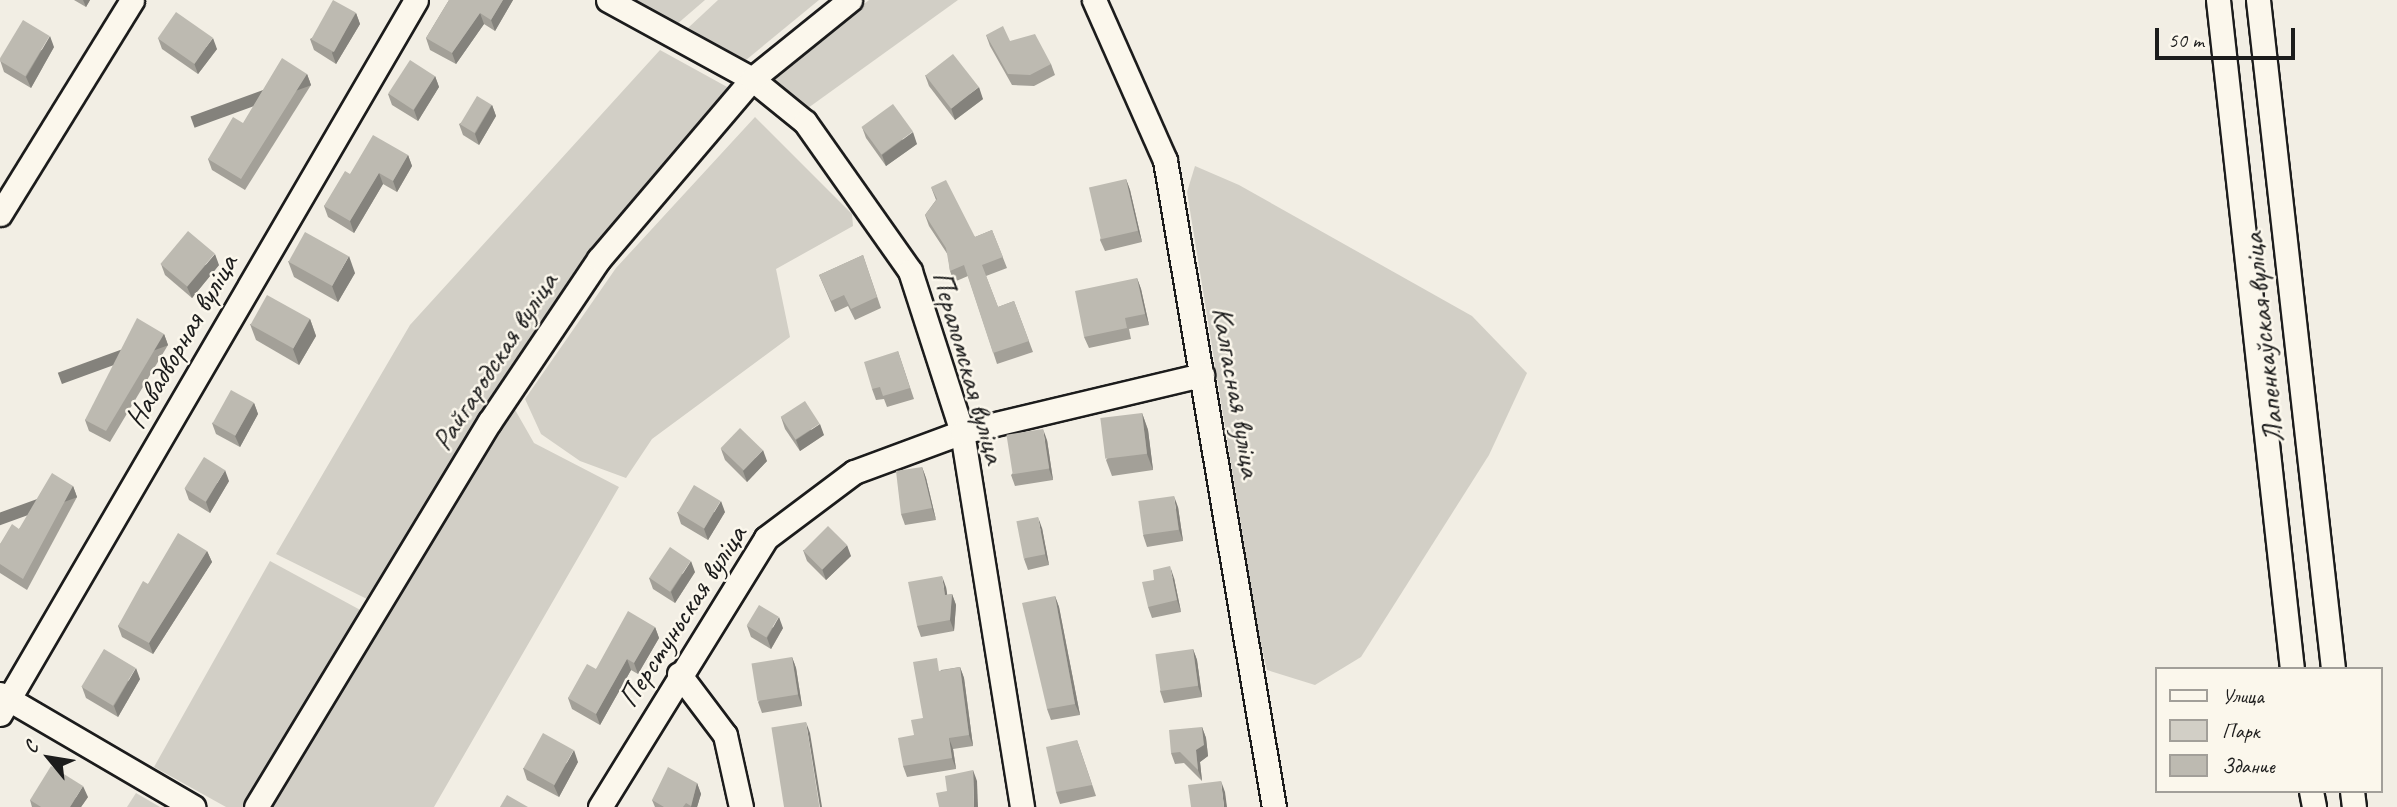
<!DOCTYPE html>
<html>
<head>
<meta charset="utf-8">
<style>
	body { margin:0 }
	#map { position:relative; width:2397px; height:807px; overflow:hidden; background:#f2eee4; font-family:Caveat,sans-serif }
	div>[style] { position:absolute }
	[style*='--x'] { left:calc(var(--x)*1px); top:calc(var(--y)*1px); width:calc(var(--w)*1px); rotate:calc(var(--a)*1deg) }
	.green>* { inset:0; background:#d2cfc6 }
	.roads { filter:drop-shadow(2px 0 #1c1c1c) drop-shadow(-2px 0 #1c1c1c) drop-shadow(0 2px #1c1c1c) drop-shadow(0 -2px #1c1c1c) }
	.minor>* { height:23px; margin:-11.5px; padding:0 11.5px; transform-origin:11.5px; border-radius:11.5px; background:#fbf7ec }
	.wall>* { inset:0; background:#a3a098 }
	.shaded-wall>* { inset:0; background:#84827c; transform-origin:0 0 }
	.building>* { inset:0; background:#bdbab1; transform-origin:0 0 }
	span { translate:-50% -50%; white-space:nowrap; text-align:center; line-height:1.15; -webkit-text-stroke:5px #fbf7ec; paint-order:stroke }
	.street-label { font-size:30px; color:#1c1c1c }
	.legend { position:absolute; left:2155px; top:667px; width:228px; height:126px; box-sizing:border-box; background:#fbf7ec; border:2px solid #a29f99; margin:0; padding:9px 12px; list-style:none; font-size:21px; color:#1c1c1c }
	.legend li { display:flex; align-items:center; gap:14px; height:35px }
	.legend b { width:35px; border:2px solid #a29f99 }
	.north { position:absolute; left:14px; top:723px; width:70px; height:70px; -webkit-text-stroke:5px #fbf7ec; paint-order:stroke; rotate:300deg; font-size:19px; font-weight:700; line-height:28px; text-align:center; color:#1c1c1c }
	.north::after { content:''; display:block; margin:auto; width:24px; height:32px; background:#1c1c1c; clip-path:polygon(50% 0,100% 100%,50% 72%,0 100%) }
	.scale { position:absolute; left:2155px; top:28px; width:140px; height:32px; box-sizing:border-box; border:4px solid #1c1c1c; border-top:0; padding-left:9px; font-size:21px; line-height:24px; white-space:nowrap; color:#1c1c1c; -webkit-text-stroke:5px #fbf7ec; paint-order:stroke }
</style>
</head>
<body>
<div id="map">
	<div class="green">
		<i style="clip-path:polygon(630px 0,705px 0,676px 25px)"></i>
		<i style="clip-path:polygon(718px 0,819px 0,746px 60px,688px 28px)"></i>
		<i style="clip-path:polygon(869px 0,958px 0,808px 108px,766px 83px)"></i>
		<i style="clip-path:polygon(660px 50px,729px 88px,581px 263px,369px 600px,276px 554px,410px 325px)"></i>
		<i style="clip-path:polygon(755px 117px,852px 214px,853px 226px,776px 269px,790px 337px,652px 439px,626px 478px,580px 461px,541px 434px,525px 399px,616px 268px)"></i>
		<i style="clip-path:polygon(1195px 166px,1239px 185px,1472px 316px,1527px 373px,1489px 455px,1361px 657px,1315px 685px,1267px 670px,1259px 636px,1187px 192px)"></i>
		<i style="clip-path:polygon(514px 408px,534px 443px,619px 487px,434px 807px,269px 807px)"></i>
		<i style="clip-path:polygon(270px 561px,364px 612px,245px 807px,226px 807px,154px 767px)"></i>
		<i style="clip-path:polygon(136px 793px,160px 807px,127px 807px)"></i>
	</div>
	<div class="roads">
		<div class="minor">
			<i style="--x:608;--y:0;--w:164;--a:28.7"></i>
			<i style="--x:752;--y:79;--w:68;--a:39.1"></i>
			<i style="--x:805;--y:122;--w:182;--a:54.8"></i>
			<i style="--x:910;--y:271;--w:169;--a:72.1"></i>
			<i style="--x:962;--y:432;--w:380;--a:80.9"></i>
			<i style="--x:1094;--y:0;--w:175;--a:66.1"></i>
			<i style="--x:1165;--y:160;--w:656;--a:80.44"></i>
			<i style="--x:2218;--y:0;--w:673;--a:83.69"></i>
			<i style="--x:2258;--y:0;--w:673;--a:83.6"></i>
			<i style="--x:0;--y:214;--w:251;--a:-58.3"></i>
			<i style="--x:679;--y:674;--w:76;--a:53"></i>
			<i style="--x:725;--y:735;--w:74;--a:77.5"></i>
			<i style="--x:0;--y:694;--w:224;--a:30.3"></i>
			<i style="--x:0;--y:714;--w:826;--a:-59.77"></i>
			<i style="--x:2311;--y:791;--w:16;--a:79"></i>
			<i style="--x:2352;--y:791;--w:16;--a:83"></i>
			<i style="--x:256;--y:807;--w:451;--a:-58.8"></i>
			<i style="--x:490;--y:421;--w:195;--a:-56.1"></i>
			<i style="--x:599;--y:259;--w:236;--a:-49.6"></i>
			<i style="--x:752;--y:79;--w:126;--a:-38.9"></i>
			<i style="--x:600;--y:807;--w:316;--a:-58.3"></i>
			<i style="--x:766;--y:538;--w:110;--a:-36.9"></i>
			<i style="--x:854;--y:472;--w:115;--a:-20.3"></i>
			<i style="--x:962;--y:432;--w:247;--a:-13.4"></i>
		</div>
	</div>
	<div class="wall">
		<i style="clip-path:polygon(74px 0,90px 0,86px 7px)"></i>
		<i style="clip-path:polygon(449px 0,513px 0,495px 31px,484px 24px,456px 64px,430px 50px,426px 38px)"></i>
		<i style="clip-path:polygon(356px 13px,360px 24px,336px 64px,314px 50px,310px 39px)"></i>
		<i style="clip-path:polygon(986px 35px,1010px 41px,1051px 64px,1055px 75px,1034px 86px,1012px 85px,990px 46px)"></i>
		<i style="clip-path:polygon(158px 38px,217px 49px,198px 74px,162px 49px)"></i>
		<i style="clip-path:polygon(54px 47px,31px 88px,4px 72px,0 60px)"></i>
		<i style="clip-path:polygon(307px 74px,311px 85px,245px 190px,212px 170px,208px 159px)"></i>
		<i style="clip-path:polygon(925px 75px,983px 99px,955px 120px,929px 86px)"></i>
		<i style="clip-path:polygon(435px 76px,439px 87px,418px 121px,392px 105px,388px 94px)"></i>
		<i style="clip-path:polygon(492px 105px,496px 116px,479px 145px,463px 135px,459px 124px)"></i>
		<i style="clip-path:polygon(862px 127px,917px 144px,886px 166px,866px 138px)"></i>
		<i style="clip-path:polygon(408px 155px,412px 166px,397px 192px,383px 184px,354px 233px,328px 217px,324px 206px,350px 174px)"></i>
		<i style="clip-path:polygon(1126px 179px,1130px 190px,1142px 242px,1105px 251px,1100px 240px)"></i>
		<i style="clip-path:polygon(931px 187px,975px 237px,992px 230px,1007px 268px,986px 276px,998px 307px,1014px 301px,1033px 352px,997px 364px,968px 276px,954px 282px,950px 271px,948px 255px,929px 226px,925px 215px,936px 200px)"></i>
		<i style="clip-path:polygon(863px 255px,881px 308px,855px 320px,848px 306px,835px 312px,819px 275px)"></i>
		<i style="clip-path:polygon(288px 261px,355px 273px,338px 302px,294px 277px)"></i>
		<i style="clip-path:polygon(161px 264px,219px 265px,192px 298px,165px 275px)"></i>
		<i style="clip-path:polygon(1137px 278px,1141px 289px,1149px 325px,1129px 329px,1131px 339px,1089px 348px,1084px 337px)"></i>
		<i style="clip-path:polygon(310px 319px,316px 336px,299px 365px,256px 340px,250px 324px)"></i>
		<i style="clip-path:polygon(164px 334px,168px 345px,110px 442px,89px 431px,85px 420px)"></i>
		<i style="clip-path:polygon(898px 351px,914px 399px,887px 407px,884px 399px,876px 400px,872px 389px)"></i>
		<i style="clip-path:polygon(254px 403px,258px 414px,240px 447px,216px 434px,212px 423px)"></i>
		<i style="clip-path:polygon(1142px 413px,1148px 430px,1153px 470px,1112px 476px,1106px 460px)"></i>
		<i style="clip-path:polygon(781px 417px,824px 435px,800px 451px,785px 429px)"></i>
		<i style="clip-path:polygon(1047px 440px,1053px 480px,1015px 486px,1011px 475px)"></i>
		<i style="clip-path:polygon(721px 449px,767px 461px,747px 482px,725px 460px)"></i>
		<i style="clip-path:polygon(922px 467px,926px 478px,936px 520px,905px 525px,901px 514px)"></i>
		<i style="clip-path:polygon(229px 481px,210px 513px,189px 500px,185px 489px)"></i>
		<i style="clip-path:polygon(73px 486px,77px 497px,27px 590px,0 573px,0 544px)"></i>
		<i style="clip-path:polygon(1178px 507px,1183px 541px,1147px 547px,1143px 535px)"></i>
		<i style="clip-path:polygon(677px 512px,725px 512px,708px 540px,681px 524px)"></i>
		<i style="clip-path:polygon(1042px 528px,1049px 565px,1028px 570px,1024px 559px)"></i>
		<i style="clip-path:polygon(803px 550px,851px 556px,826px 580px,807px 561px)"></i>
		<i style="clip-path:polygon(207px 551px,212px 562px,153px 654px,122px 637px,118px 626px,148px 584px)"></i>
		<i style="clip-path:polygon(695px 572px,675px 603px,653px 589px,649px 578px)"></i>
		<i style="clip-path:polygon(1174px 578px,1181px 612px,1152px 618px,1148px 607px,1154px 580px)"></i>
		<i style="clip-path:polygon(946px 587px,947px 595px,952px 594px,956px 605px,954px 631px,921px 637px,917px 626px)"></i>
		<i style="clip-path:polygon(1055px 596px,1059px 607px,1080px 715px,1051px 720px,1047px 709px)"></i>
		<i style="clip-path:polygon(747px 626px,783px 628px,771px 649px,751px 637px)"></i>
		<i style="clip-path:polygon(655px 627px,659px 638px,638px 674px,631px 670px,600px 725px,572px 709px,568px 698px,596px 669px)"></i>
		<i style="clip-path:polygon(1193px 649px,1197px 660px,1202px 697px,1164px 703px,1160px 691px)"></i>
		<i style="clip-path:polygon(792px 657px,796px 668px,802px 706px,762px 713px,758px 702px)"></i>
		<i style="clip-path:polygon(960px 667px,964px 678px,973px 746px,953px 749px,956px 769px,907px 777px,903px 766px,914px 735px,923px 718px,941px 670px)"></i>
		<i style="clip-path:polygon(140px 679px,118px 717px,86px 698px,82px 687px)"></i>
		<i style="clip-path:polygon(1202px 727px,1206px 738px,1208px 756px,1200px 762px,1202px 781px,1184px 763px,1175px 764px,1171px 753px)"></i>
		<i style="clip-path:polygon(1077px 740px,1096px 796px,1060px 804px,1056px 792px)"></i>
		<i style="clip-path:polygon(578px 762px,559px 797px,527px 780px,523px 768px)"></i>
		<i style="clip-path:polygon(697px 783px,701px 794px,697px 807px,655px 807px,652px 800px)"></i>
		<i style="clip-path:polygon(88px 797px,81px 807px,32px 807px,30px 800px)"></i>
	</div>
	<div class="shaded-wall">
		<i style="clip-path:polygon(83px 0,90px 0,86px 7px)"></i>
		<i style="clip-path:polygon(503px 0,513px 0,495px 31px,491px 20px)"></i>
		<i style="clip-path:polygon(356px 13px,360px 24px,336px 64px,332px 53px)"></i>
		<i style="clip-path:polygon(480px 13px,484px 24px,456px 64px,452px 53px)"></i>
		<i style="clip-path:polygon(50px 36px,54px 47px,31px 88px,26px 77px)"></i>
		<i style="clip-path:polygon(213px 38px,217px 49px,198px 74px,194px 63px)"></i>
		<i style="left:307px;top:74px;width:12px;height:124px;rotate:70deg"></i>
		<i style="clip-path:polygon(435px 76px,439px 87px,418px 121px,414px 110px)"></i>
		<i style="clip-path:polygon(979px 87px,983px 99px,955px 120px,951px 108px)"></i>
		<i style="clip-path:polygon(492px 105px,496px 116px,479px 145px,475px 134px)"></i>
		<i style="clip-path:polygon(913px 132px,917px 144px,886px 166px,882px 155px)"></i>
		<i style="clip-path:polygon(408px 155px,412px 166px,397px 192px,393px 181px)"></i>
		<i style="clip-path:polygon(379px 173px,383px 184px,354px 233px,350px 221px)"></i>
		<i style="clip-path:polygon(1126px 179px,1130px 190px,1142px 242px,1138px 231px)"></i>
		<i style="clip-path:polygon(215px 254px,219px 265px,192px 298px,187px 287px)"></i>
		<i style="clip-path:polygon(349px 256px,355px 273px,338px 302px,332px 286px)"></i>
		<i style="clip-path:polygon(1137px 278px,1141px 289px,1149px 325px,1145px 314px)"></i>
		<i style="clip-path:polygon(310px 319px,316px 336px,299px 365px,293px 349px)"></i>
		<i style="left:164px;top:334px;width:12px;height:113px;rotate:70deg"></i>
		<i style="clip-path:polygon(254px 403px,258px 414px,240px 447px,235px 436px)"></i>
		<i style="clip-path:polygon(1142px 413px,1148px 430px,1153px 470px,1147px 454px)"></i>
		<i style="clip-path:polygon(820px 424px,824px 435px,800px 451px,796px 440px)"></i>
		<i style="clip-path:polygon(1043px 429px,1047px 440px,1053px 480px,1049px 469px)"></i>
		<i style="clip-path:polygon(763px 450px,767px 461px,747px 482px,743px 471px)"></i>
		<i style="clip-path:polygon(922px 467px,926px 478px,936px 520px,932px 508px)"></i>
		<i style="clip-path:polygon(225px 470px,229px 481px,210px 513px,206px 502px)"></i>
		<i style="left:73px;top:486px;width:12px;height:106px;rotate:70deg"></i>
		<i style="clip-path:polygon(1174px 496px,1178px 507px,1183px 541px,1179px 530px)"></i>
		<i style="clip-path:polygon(721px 501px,725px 512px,708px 540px,704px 529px)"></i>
		<i style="clip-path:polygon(1038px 517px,1042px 528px,1049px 565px,1045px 554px)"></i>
		<i style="clip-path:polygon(847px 545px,851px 556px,826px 580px,822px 569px)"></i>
		<i style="clip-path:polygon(207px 551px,212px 562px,153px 654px,149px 643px)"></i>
		<i style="clip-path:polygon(691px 561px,695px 572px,675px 603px,671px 592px)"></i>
		<i style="clip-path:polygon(1170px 566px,1174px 578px,1181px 612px,1177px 600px)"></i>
		<i style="clip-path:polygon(942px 576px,946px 587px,949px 606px,945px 595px)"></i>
		<i style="clip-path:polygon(952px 594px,956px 605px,954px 631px,950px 620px)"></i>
		<i style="clip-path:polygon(1055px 596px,1059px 607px,1080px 715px,1075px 704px)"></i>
		<i style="clip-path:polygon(779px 617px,783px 628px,771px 649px,767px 638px)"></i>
		<i style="clip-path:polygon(655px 627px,659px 638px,638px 674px,634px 663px)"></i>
		<i style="clip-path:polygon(1193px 649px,1197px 660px,1202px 697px,1198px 686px)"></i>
		<i style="clip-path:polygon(792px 657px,796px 668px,802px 706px,798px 695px)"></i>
		<i style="clip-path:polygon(627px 659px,631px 670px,600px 725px,596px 714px)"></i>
		<i style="clip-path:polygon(960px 667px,964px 678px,973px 746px,969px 735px)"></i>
		<i style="clip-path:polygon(136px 668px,140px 679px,118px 717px,114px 706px)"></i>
		<i style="clip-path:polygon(806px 722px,810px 733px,822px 807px,820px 807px)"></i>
		<i style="clip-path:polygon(1202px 727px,1206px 738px,1208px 756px,1200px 762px,1202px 781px,1198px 770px,1196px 750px)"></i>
		<i style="clip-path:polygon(949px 738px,953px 749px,956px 769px,952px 758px)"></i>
		<i style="clip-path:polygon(574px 750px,578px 762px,559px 797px,554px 786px)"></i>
		<i style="clip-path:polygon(973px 770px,977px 781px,978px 807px,974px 807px)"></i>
		<i style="clip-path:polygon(1221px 781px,1225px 792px,1227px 807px,1224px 807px)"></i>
		<i style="clip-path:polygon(697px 783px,701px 794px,697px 807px,691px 807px)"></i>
		<i style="clip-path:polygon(83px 786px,88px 797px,81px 807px,70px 807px)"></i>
	</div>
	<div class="building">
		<i style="left:333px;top:0;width:26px;height:45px;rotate:29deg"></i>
		<i style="clip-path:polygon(449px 0,503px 0,491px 20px,480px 13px,452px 53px,426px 38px)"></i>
		<i style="left:176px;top:12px;width:45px;height:32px;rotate:35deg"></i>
		<i style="left:23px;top:20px;width:31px;height:47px;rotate:31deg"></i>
		<i style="clip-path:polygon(1003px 26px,1010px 41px,1035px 34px,1051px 64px,1030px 75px,1008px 74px,986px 35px)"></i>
		<i style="left:953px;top:54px;width:42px;height:35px;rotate:52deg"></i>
		<i style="clip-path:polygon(282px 58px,307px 74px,241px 179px,208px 159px,233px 117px,243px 123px)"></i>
		<i style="left:410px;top:60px;width:30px;height:40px;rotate:33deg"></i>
		<i style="left:477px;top:96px;width:17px;height:33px;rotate:31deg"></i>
		<i style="left:893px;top:104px;width:34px;height:39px;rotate:54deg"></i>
		<i style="clip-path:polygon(373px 135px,408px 155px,393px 181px,379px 173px,350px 221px,324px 206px,345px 171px,350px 174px)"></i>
		<i style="left:1126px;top:179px;width:53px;height:38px;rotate:77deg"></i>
		<i style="clip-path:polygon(946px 180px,975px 237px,992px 230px,1003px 257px,982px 265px,998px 307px,1014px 301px,1029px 341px,993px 353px,964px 265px,950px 271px,946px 248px,925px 215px,937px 199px,931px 187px)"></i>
		<i style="left:188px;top:231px;width:35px;height:43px;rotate:40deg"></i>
		<i style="left:305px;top:232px;width:50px;height:34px;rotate:29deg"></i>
		<i style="clip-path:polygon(863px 255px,877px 297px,851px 309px,844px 295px,831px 301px,819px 275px)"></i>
		<i style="clip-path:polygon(1137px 278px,1145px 314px,1125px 318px,1127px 328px,1084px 337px,1075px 291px)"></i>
		<i style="left:267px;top:295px;width:49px;height:34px;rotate:29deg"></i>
		<i style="clip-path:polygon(137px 318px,164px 334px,106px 431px,85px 420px)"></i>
		<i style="clip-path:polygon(898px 351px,910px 388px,883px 396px,880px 387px,872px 389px,864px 362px)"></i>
		<i style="left:231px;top:390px;width:26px;height:38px;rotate:29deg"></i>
		<i style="left:805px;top:401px;width:27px;height:29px;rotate:57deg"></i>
		<i style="left:1142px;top:413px;width:41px;height:42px;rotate:83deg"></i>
		<i style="left:740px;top:428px;width:32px;height:28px;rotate:44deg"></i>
		<i style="left:1043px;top:429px;width:40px;height:37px;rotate:81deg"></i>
		<i style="left:204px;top:457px;width:25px;height:37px;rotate:32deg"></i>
		<i style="clip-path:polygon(922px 467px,932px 508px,901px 514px,896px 471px)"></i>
		<i style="clip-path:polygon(52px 473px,73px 486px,23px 579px,0 564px,0 544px,12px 524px,19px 529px)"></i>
		<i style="left:694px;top:485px;width:31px;height:32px;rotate:31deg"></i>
		<i style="left:1174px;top:496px;width:34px;height:36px;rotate:82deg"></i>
		<i style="left:1038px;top:517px;width:38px;height:22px;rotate:79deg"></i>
		<i style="left:828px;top:526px;width:27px;height:35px;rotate:45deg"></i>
		<i style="clip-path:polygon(178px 533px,207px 551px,149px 643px,118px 626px,143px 581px,148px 584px)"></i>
		<i style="left:670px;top:547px;width:25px;height:37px;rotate:34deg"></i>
		<i style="clip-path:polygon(1170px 566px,1177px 600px,1148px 607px,1142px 582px,1154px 580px,1153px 570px)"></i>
		<i style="clip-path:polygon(942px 576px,945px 595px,952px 594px,950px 620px,917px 626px,908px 582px)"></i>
		<i style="clip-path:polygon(1055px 596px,1075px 704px,1047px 709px,1022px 603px)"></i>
		<i style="left:759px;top:605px;width:23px;height:24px;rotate:31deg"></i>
		<i style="clip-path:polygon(628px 611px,655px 627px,634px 663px,627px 659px,596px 714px,568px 698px,587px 664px,596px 669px)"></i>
		<i style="left:104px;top:649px;width:37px;height:44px;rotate:31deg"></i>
		<i style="left:1193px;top:649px;width:37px;height:38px;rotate:82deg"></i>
		<i style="left:792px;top:657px;width:38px;height:41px;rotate:81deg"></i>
		<i style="clip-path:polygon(937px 658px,939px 671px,960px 667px,969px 735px,949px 738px,952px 758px,903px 766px,898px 738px,914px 735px,911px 720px,923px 718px,913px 662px)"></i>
		<i style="left:806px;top:722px;width:86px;height:35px;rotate:81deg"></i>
		<i style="clip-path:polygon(1202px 727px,1204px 745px,1196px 750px,1198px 770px,1180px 752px,1171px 753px,1169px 730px)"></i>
		<i style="left:543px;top:733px;width:35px;height:40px;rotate:29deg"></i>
		<i style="clip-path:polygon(1077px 740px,1092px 785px,1056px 792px,1046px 747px)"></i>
		<i style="clip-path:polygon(51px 766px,83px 786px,70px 807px,41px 807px,30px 800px)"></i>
		<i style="clip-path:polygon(668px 767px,697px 783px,691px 806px,686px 803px,683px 807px,664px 807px,652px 800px)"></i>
		<i style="clip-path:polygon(973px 770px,974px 807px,939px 807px,936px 793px,947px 791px,945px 776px)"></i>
		<i style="clip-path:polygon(1221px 781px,1224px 807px,1191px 807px,1188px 785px)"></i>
		<i style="clip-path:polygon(507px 795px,528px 807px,500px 807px)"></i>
	</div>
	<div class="street-label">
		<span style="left:2263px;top:338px;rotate:-96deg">Лапенкаўская вуліца</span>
		<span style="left:181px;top:341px;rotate:-60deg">Навадворная вуліца</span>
		<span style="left:494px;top:361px;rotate:-57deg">Райгародская вуліца</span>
		<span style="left:969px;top:367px;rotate:74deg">Пераломская вуліца</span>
		<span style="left:1237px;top:392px;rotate:80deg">Калгасная вуліца</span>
		<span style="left:682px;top:616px;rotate:-57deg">Перстуньская вуліца</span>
	</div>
	<ul class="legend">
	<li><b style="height:9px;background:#fbf7ec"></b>Улица</li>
	<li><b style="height:19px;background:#d2cfc6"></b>Парк</li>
	<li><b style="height:19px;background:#bdbab1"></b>Здание</li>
	</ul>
	<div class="north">С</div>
	<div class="scale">50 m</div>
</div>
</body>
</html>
